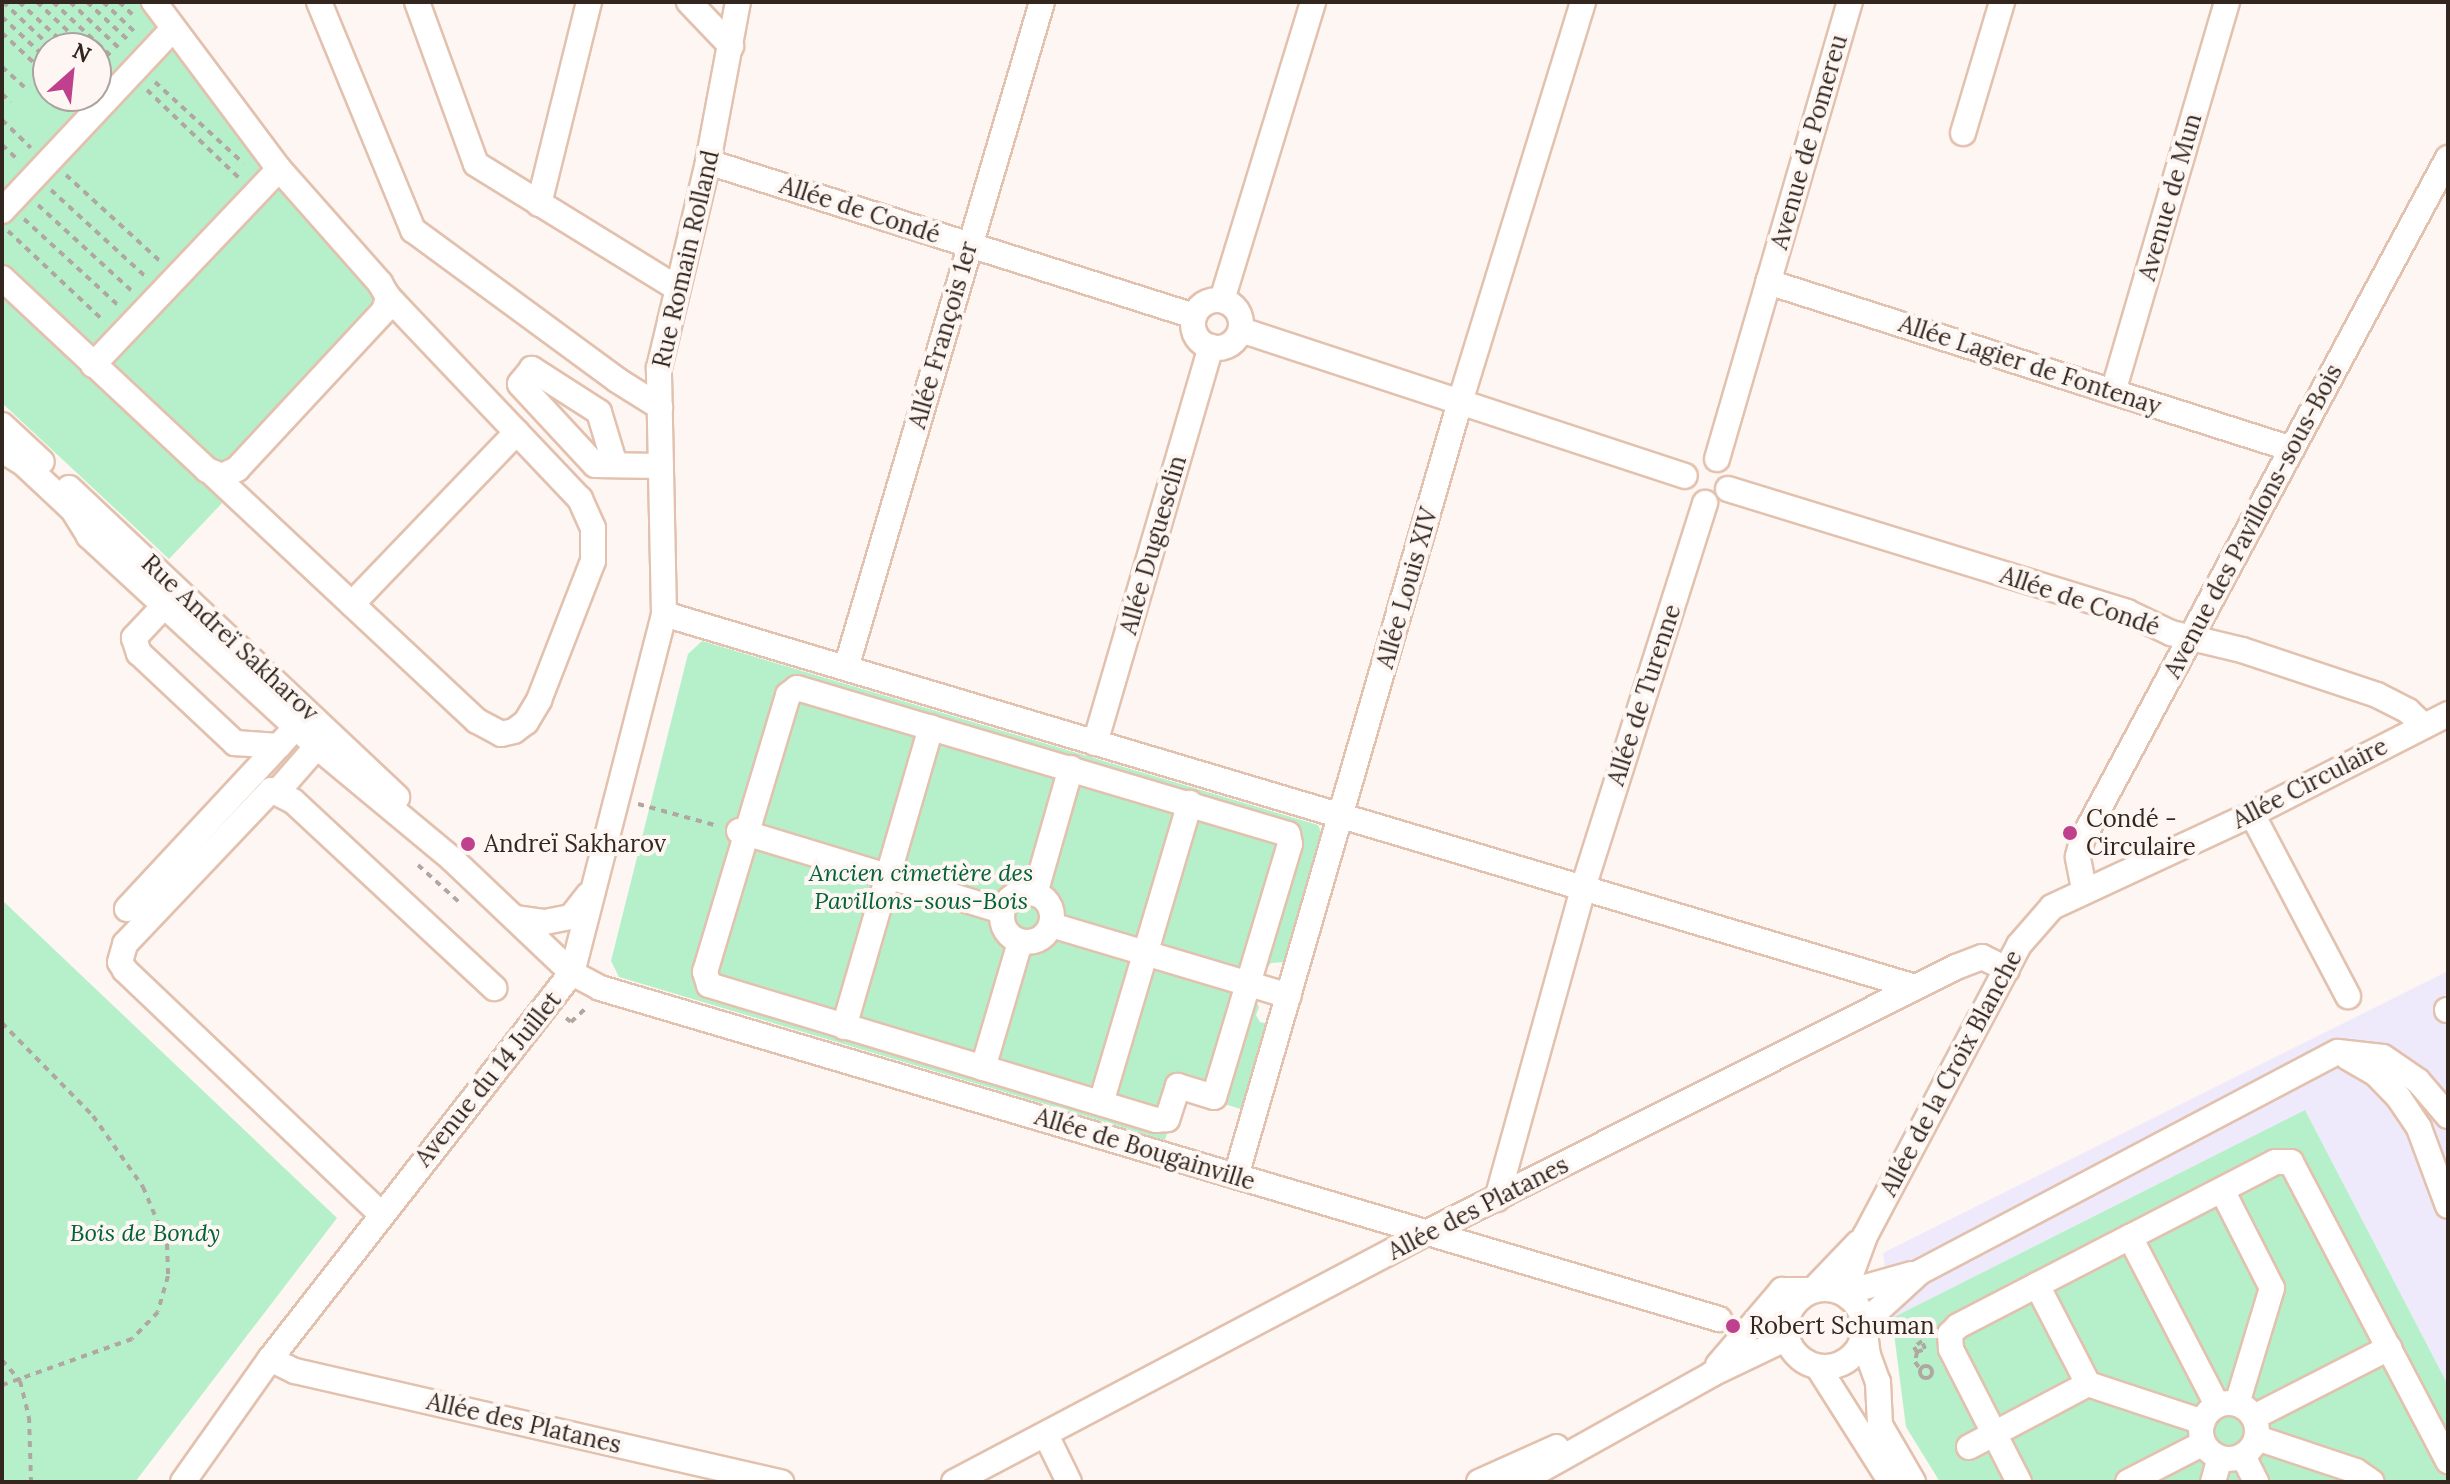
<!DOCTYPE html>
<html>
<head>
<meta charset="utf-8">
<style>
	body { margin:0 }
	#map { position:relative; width:2450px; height:1484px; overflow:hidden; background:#fdf6f2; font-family:Lora,serif }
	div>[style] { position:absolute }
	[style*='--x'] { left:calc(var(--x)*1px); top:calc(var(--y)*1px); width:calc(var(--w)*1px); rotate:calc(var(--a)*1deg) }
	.industrial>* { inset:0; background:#eeeafc }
	.green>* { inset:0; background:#b6f0ca }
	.path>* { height:4px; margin-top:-2px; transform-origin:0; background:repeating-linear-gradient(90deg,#b0a7a2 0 6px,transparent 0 12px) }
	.path>.ring { margin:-2px; padding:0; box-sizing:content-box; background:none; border:4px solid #b0a7a2; border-radius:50% }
	.roads { filter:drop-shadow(2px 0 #e2c1ae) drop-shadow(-2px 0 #e2c1ae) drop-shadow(0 2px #e2c1ae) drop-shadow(0 -2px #e2c1ae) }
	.minor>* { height:24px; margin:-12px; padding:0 12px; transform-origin:12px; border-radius:12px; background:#fff }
	.minor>.ring { margin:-12px; padding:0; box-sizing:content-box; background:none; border:24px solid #fff; border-radius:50% }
	.dots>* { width:22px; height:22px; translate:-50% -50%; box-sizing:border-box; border:4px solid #fdf6f2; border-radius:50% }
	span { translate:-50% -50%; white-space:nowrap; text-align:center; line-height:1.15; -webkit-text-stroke:8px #fdf6f2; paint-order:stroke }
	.street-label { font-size:24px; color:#32261f }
	.poi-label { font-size:24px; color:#32261f }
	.left { translate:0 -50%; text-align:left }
	.park-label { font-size:24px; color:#026238; font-style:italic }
	.frame { position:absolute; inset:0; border:4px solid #32261f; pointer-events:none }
	.north { position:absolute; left:32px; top:32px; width:80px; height:80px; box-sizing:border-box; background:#fdf6f2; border:2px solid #aca39e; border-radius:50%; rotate:27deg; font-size:22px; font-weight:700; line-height:32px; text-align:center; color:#32261f }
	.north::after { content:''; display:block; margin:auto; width:28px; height:36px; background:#bf408d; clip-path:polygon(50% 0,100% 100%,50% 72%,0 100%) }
</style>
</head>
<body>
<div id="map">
	<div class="industrial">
		<i style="clip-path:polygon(2448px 971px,2448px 1385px,2305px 1110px,1892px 1318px,1883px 1253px)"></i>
	</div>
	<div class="green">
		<i style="clip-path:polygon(evenodd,2px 2px,169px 2px,295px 169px,413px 302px,169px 559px,2px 403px,2px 2px,48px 48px,96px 48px,96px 96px,48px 96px,48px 48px)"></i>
		<i style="clip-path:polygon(702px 641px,1318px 825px,1322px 834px,1285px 962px,1271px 963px,1260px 977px,1254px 997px,1259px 1007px,1256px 1015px,1260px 1022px,1268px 1024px,1241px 1109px,1180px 1091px,1165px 1140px,619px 977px,611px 961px,688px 654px)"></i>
		<i style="clip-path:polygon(2px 900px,337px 1218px,135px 1482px,2px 1482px)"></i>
		<i style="clip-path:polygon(2305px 1110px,2448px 1385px,2448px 1482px,1940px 1482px,1906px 1427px,1892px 1318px)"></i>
	</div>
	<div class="path">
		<i style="--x:3;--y:2;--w:67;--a:43.2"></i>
		<i style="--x:19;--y:2;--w:68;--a:42.6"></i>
		<i style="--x:37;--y:2;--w:67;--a:43.2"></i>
		<i style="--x:53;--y:2;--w:81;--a:43"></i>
		<i style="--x:70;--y:2;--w:69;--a:43.2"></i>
		<i style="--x:87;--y:2;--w:56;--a:42.8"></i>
		<i style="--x:103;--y:2;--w:44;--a:43.2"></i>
		<i style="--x:119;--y:2;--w:22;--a:43"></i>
		<i style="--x:2;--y:17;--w:63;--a:43.1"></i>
		<i style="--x:2;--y:33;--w:63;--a:43.1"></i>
		<i style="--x:96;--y:58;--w:11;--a:41"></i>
		<i style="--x:2;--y:67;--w:30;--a:42"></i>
		<i style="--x:155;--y:82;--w:120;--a:42.6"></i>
		<i style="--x:147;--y:90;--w:127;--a:43.7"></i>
		<i style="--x:2;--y:94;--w:12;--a:42"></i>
		<i style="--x:2;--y:120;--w:40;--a:44"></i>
		<i style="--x:2;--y:145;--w:22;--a:43"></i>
		<i style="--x:66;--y:175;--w:127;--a:42.5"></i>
		<i style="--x:51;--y:190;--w:127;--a:42.5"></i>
		<i style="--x:38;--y:205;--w:127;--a:42.5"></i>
		<i style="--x:24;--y:219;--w:127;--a:42.5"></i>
		<i style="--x:8;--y:231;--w:132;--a:43.2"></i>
		<i style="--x:638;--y:804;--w:83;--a:15.4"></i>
		<i style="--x:418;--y:865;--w:55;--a:42.1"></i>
		<i style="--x:566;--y:1018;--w:6;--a:39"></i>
		<i style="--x:571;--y:1022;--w:21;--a:-43"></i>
		<i style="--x:2;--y:1023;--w:130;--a:45.6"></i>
		<i style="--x:93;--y:1116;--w:87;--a:54.8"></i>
		<i style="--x:143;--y:1187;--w:62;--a:67.2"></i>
		<i style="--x:167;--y:1244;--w:32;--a:88"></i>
		<i style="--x:168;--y:1276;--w:37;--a:106"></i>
		<i style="--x:158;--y:1312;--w:37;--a:134"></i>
		<i style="--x:132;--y:1339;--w:138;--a:160.5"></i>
		<i style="--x:1917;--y:1352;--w:9;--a:-21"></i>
		<i style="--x:1925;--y:1349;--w:9;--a:-111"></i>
		<i style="--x:1922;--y:1341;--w:10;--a:143"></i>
		<i style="--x:1914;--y:1347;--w:6;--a:59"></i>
		<i style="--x:1917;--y:1352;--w:10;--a:101"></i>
		<i style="--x:1915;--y:1362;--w:10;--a:53"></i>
		<i style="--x:2;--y:1360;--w:28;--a:49"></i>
		<i style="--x:20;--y:1381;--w:37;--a:76"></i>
		<i style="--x:29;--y:1417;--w:65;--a:88.2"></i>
		<i class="ring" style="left:1920px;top:1366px;width:8px;height:8px"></i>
	</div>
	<div class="roads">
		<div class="minor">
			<i style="--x:319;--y:2;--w:247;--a:67.6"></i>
			<i style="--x:413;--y:230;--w:253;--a:36.3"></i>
			<i style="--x:617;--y:380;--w:51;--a:32.1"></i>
			<i style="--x:417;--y:2;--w:172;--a:70"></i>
			<i style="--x:476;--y:164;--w:236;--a:31.7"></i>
			<i style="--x:689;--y:2;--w:61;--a:46.3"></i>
			<i style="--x:1963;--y:133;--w:137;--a:-73.4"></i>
			<i style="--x:708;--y:162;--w:510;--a:17.58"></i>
			<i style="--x:539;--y:204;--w:208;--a:-76.1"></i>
			<i style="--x:2;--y:211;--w:248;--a:-46.8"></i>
			<i style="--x:2;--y:278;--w:281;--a:43.1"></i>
			<i style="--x:207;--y:470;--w:16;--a:22"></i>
			<i style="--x:222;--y:476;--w:17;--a:-25"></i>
			<i style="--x:237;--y:469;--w:216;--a:-47.1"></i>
			<i style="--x:384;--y:311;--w:15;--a:-74"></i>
			<i style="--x:388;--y:297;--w:16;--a:-120"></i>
			<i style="--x:380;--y:283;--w:152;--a:-131.5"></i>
			<i style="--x:279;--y:169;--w:209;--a:-126.8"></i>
			<i style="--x:1768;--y:282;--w:550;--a:17.68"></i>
			<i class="ring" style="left:1193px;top:300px;width:24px;height:24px"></i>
			<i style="--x:1222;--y:300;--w:312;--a:-73"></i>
			<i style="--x:1241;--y:330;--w:467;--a:18.2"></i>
			<i style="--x:93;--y:365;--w:270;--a:-46.5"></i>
			<i style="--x:2113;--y:392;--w:406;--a:-73.7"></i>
			<i style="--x:2;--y:425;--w:54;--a:42.8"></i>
			<i style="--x:2;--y:450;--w:26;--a:32"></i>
			<i style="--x:24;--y:464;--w:67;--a:43.2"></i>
			<i style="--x:73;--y:510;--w:31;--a:58"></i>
			<i style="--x:89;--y:536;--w:317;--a:42.7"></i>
			<i style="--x:322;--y:751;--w:169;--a:39.7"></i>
			<i style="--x:452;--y:859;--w:166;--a:43.5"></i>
			<i style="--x:572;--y:973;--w:32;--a:28"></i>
			<i style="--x:600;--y:988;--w:1167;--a:16.48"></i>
			<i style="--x:1717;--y:459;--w:476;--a:-73.8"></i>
			<i style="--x:615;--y:465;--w:55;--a:-106.8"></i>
			<i style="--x:599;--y:412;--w:80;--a:-147.3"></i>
			<i style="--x:532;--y:369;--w:19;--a:129"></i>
			<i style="--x:520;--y:384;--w:110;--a:47.2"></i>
			<i style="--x:595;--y:465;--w:66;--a:0.9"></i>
			<i style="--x:214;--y:475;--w:360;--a:43.1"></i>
			<i style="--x:477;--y:721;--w:27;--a:28"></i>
			<i style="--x:501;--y:734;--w:13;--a:-13"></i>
			<i style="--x:514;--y:731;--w:15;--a:-37"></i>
			<i style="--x:526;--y:722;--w:26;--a:-59"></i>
			<i style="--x:539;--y:700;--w:149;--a:-68.8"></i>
			<i style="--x:593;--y:561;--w:33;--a:-90"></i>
			<i style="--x:593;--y:528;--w:32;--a:-114"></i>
			<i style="--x:580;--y:499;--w:279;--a:-133.5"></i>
			<i style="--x:69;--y:488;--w:451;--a:43.3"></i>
			<i style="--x:1728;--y:489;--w:418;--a:17.1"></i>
			<i style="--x:2127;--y:612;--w:49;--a:25.5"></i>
			<i style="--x:2171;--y:633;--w:73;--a:13.5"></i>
			<i style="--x:2242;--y:650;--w:142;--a:18.4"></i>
			<i style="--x:2377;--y:695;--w:35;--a:27"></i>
			<i style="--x:2408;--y:711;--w:22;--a:43"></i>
			<i style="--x:352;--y:604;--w:238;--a:-46.2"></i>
			<i style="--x:164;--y:606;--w:44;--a:133.2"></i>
			<i style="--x:134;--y:638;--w:16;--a:72"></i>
			<i style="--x:139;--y:653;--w:132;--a:43.2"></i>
			<i style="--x:235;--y:743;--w:44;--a:3.9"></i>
			<i style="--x:664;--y:614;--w:1305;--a:16.6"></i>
			<i style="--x:846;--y:668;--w:694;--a:-73.6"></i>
			<i style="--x:797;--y:688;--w:512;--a:16.56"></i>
			<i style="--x:1288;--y:834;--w:10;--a:79"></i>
			<i style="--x:1290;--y:844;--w:264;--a:106.7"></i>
			<i style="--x:1214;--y:1097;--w:38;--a:-163"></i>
			<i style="--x:1178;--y:1086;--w:35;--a:108"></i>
			<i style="--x:1167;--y:1119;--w:11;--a:175"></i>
			<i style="--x:1156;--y:1120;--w:467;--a:-163.2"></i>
			<i style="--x:709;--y:985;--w:14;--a:-107"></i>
			<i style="--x:705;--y:972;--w:289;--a:-73.3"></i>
			<i style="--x:788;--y:695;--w:11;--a:-38"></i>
			<i style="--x:1095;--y:743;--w:413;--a:-73.7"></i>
			<i style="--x:278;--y:791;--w:73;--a:-48.9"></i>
			<i style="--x:2252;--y:814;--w:206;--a:62.2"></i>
			<i style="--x:739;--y:831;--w:275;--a:16.9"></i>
			<i style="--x:2084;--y:889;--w:33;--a:-101"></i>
			<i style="--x:2078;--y:857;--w:17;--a:-77"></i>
			<i style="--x:2082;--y:840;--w:774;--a:-61.78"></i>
			<i class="ring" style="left:1002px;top:892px;width:26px;height:26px"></i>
			<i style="--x:1035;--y:894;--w:131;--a:-74.1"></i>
			<i style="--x:127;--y:909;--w:248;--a:-47.1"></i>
			<i style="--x:515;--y:918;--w:30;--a:8"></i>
			<i style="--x:545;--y:922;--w:26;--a:-11"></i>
			<i style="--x:571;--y:917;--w:28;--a:-52"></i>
			<i style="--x:1051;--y:925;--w:248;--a:16.6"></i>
			<i style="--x:2447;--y:1010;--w:1;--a:0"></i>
			<i style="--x:844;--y:1027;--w:312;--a:-73.8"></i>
			<i style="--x:2347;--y:1057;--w:32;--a:30"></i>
			<i style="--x:2375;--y:1073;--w:35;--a:46"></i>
			<i style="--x:2399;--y:1098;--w:36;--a:56"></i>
			<i style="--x:2419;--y:1128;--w:83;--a:69.6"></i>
			<i style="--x:983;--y:1068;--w:131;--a:-73.6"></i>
			<i style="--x:1101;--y:1103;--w:313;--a:-73.5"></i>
			<i style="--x:1236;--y:1176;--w:806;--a:-73.86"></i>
			<i style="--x:1460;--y:402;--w:418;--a:-72.9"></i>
			<i style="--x:2222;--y:1190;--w:110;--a:63"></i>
			<i style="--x:2272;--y:1288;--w:121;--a:106.8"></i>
			<i style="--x:1497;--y:1199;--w:323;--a:-74.5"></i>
			<i style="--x:1583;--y:888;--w:404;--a:-72.4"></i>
			<i style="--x:381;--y:1214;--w:354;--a:-136.4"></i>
			<i style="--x:125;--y:970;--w:9;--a:-122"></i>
			<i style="--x:120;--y:962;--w:19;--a:-74"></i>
			<i style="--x:125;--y:944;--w:212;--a:-46.5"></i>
			<i style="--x:271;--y:790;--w:25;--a:27"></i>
			<i style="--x:293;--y:801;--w:275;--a:42.9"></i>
			<i style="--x:2130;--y:1237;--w:163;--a:-27.3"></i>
			<i style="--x:2275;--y:1162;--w:16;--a:0"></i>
			<i style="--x:2291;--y:1162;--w:338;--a:62.3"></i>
			<i style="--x:2037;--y:1285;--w:111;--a:62.7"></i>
			<i class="ring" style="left:1786px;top:1289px;width:54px;height:54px"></i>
			<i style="--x:1844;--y:1293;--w:61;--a:-69.8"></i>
			<i style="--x:1865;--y:1236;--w:329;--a:-62.1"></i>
			<i style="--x:2019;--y:945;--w:50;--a:-49"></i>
			<i style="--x:2052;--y:907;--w:221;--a:-24.9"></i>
			<i style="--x:2252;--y:814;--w:220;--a:-27"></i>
			<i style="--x:1844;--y:1293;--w:70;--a:-15.8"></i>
			<i style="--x:1865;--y:1322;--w:74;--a:-42.3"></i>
			<i style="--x:1920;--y:1272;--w:472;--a:-27.8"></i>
			<i style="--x:2338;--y:1052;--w:45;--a:6.3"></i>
			<i style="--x:2383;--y:1057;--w:42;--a:34.4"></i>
			<i style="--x:2418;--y:1081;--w:46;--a:49.4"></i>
			<i style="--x:1865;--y:1332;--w:23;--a:83"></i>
			<i style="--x:1868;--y:1355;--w:29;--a:70"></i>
			<i style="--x:1878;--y:1382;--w:43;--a:87.3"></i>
			<i style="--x:1880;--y:1425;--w:66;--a:59.9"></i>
			<i style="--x:270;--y:1359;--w:28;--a:26"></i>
			<i style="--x:295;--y:1371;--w:499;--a:12.9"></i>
			<i style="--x:1718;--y:1365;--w:99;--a:-49.5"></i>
			<i style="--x:1782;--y:1290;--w:31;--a:0"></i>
			<i style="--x:1813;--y:1290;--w:65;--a:-46.2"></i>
			<i style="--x:1818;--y:1367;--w:136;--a:57.6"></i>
			<i class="ring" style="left:2201px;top:1403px;width:32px;height:32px"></i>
			<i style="--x:2254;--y:1417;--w:152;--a:-27.1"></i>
			<i style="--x:1046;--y:1435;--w:52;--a:63.9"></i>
			<i style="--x:2257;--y:1438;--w:104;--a:18.4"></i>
			<i style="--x:2356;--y:1471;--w:19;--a:35"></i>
			<i style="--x:1969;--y:1447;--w:135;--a:-27.9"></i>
			<i style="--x:2088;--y:1384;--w:121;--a:18.3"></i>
			<i style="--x:2243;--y:1456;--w:29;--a:63"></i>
			<i style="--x:183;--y:1482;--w:151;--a:-54.7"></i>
			<i style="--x:270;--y:1359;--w:490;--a:-52"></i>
			<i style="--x:572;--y:973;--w:371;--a:-75.6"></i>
			<i style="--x:664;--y:614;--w:246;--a:-91.2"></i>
			<i style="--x:659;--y:368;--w:212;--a:-76.6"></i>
			<i style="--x:708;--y:162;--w:163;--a:-79.4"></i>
			<i style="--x:954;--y:1482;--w:534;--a:-27.81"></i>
			<i style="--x:1426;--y:1233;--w:593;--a:-26.65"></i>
			<i style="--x:1956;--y:967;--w:28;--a:-21"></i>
			<i style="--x:1982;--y:957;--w:28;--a:26"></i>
			<i style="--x:1479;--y:1482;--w:85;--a:-24.2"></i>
			<i style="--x:1519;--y:1482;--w:221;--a:-29.2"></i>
			<i style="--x:1712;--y:1374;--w:83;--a:-25.6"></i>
			<i style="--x:2019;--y:1482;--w:149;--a:-117.1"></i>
			<i style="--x:1951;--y:1349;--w:15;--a:-94"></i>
			<i style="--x:1950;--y:1334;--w:11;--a:-45"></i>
			<i style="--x:1958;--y:1326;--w:194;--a:-27.4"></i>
			<i style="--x:2130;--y:1237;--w:189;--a:62.6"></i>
			<i style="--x:2128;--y:1482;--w:85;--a:-27.2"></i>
			<i style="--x:2213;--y:1482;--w:25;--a:-74"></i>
		</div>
	</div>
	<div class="dots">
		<i style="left:2070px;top:833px;background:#bf408d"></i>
		<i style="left:468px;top:844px;background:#bf408d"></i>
		<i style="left:1733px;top:1326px;background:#bf408d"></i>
	</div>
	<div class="street-label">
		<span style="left:1809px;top:142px;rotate:-74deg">Avenue de Pomereu</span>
		<span style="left:2170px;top:197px;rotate:-74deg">Avenue de Mun</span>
		<span style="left:860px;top:210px;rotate:18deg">Allée de Condé</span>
		<span style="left:686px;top:259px;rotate:-77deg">Rue Romain Rolland</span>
		<span style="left:943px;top:335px;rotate:-74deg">Allée François 1er</span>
		<span style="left:2030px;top:365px;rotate:18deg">Allée Lagier de Fontenay</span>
		<span style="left:2253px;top:521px;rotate:-62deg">Avenue des Pavillons-sous-Bois</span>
		<span style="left:1153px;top:545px;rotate:-74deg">Allée Duguesclin</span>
		<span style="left:1407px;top:588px;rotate:-74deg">Allée Louis XIV</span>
		<span style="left:2080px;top:601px;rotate:19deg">Allée de Condé</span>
		<span style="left:230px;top:638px;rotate:43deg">Rue Andreï Sakharov</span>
		<span style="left:1644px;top:695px;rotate:-72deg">Allée de Turenne</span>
		<span style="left:2310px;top:783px;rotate:-27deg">Allée Circulaire</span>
		<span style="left:1951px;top:1073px;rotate:-62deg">Allée de la Croix Blanche</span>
		<span style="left:488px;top:1079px;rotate:-51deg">Avenue du 14 Juillet</span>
		<span style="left:1145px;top:1149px;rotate:17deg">Allée de Bougainville</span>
		<span style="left:1478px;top:1208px;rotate:-27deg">Allée des Platanes</span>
		<span style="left:524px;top:1423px;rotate:13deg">Allée des Platanes</span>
	</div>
	<div class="poi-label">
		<span class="left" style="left:2086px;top:833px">Condé -<br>Circulaire</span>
		<span class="left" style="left:484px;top:844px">Andreï Sakharov</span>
		<span class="left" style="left:1749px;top:1326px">Robert Schuman</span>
	</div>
	<div class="park-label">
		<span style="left:921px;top:887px">Ancien cimetière des<br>Pavillons-sous-Bois</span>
		<span style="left:145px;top:1233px">Bois de Bondy</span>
	</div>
	<div class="frame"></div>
	<div class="north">N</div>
</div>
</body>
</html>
